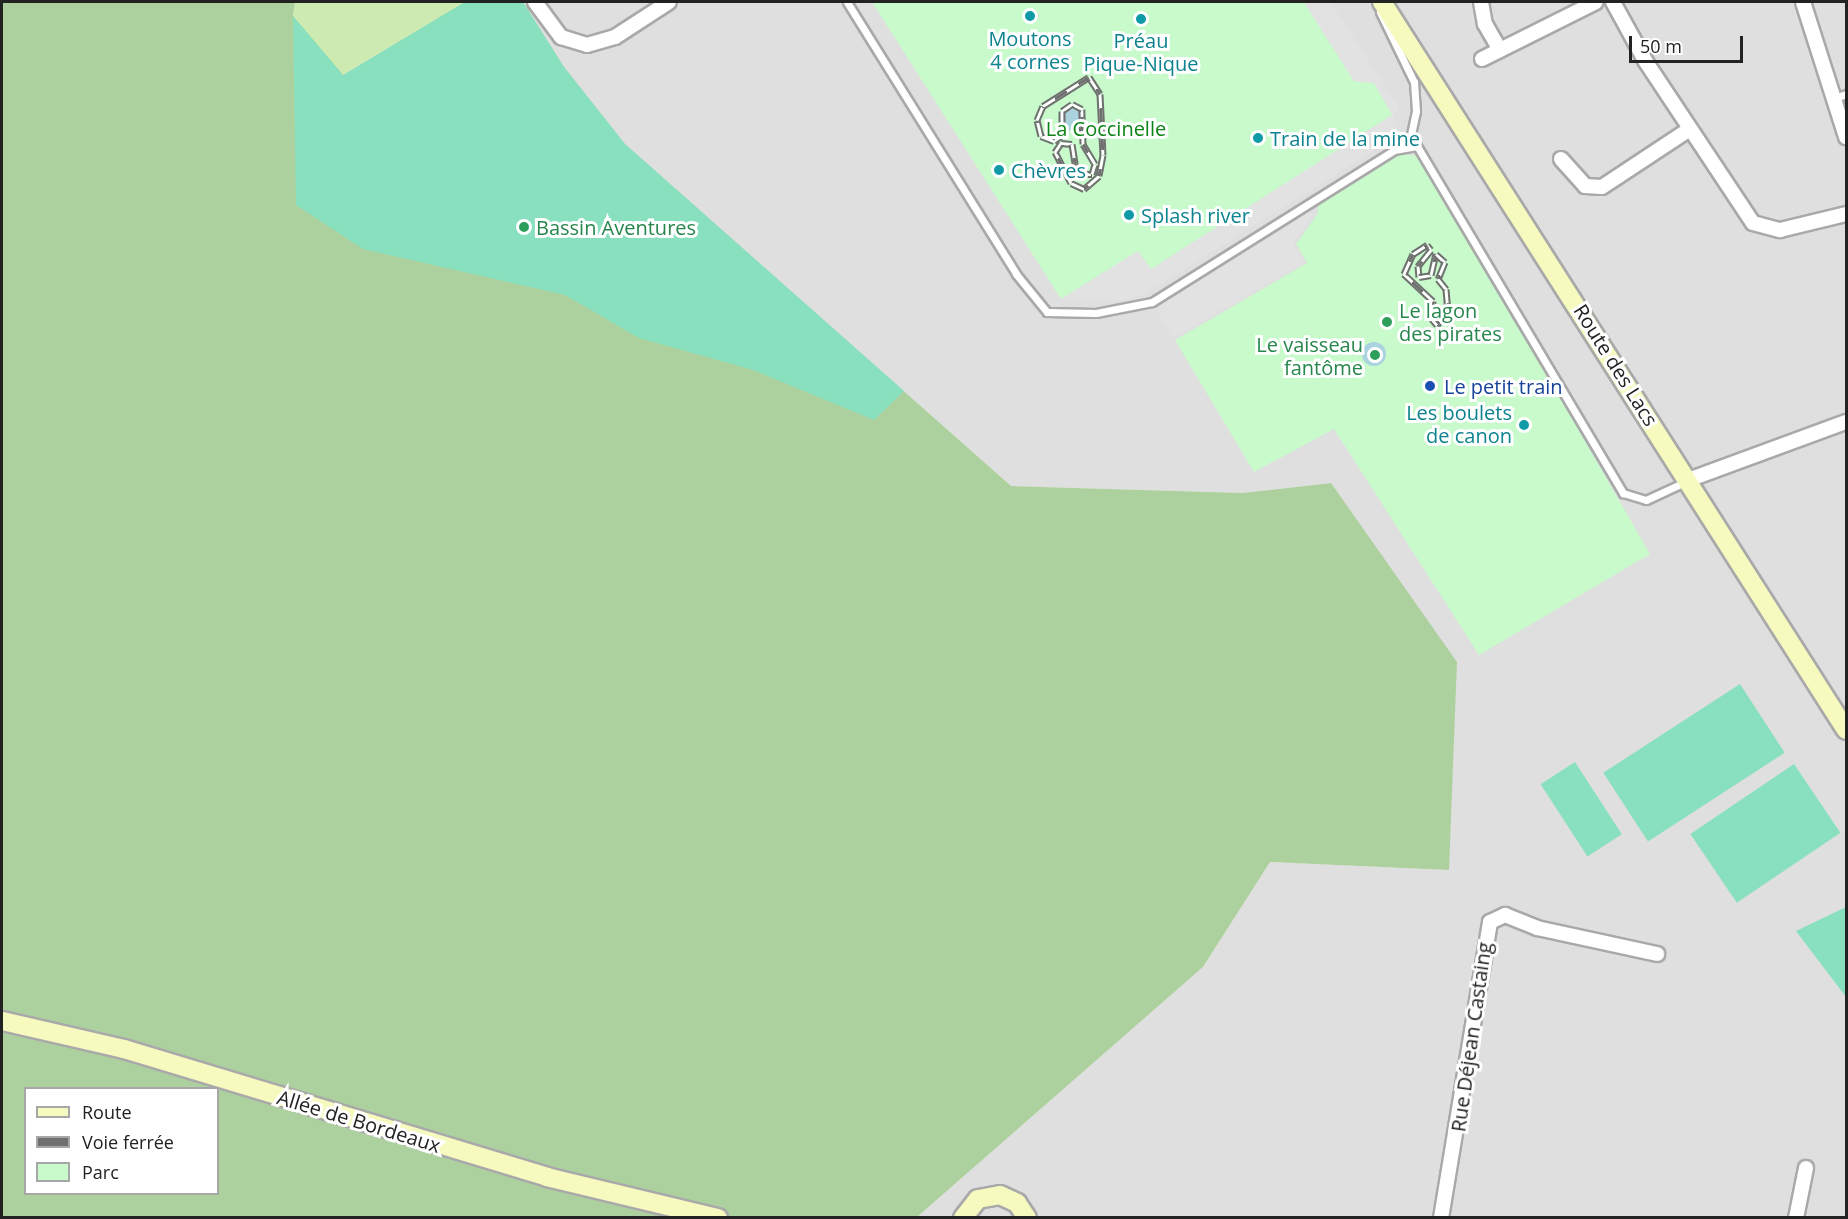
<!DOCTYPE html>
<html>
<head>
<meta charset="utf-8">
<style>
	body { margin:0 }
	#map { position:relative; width:1848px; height:1219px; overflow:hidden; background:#f2efe9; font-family:"Open Sans",sans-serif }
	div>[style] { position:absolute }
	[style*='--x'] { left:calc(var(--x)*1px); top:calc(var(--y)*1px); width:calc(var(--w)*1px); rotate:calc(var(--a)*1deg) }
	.residential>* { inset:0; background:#e0dfdf }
	.grass>* { inset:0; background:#cdebb0 }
	.forest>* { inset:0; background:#add19e }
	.park>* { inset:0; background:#c8facc }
	.pitch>* { inset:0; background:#88e0be; transform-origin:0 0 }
	.parking>* { inset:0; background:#e2e2e2 }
	.water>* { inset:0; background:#aad3df }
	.round { border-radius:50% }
	.roads { filter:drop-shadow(2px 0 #a9a9a9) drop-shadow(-2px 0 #a9a9a9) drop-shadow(0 2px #a9a9a9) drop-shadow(0 -2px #a9a9a9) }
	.service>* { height:7px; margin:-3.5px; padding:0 3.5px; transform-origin:3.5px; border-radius:3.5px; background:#fff }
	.minor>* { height:14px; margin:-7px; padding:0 7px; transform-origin:7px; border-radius:7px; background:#fff }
	.secondary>* { height:18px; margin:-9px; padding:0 9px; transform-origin:9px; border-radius:9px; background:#f7fabf }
	.rail>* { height:7px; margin-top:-3.5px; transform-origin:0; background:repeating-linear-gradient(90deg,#fff 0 14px,#707070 0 28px); box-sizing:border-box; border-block:2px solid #707070 }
	.dots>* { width:16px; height:16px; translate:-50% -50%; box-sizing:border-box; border:3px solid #fff; border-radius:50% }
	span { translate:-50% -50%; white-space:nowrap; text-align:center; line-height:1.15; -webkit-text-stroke:6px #fff; paint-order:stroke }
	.culture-label { font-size:20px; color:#0d838f }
	.left { translate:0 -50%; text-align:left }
	.right { translate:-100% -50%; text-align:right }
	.park-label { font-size:20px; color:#0c8416 }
	.leisure-label { font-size:20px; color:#27864d }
	.street-label { font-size:20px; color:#222 }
	.transit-label { font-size:20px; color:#164399 }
	.frame { position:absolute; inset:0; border:3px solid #222; pointer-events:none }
	.legend { position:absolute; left:24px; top:1087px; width:195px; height:108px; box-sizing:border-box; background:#fff; border:2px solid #a7a7a7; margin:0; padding:8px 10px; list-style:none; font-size:18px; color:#222 }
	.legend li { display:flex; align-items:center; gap:12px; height:30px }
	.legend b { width:30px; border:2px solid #a7a7a7 }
	.scale { position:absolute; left:1629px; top:36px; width:114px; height:27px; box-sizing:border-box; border:3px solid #222; border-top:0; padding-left:8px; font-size:18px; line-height:21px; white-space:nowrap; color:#222; -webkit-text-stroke:4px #fff; paint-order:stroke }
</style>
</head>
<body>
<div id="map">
	<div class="residential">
		<i style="clip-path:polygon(523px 2px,1846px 2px,1846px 1217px,917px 1217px,1203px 967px,1270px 862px,1449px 870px,1331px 483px,1243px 493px,1011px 486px,625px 144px,564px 67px)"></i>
	</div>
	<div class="grass">
		<i style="clip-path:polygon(295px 2px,465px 2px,342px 75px,293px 16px)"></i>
	</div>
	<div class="forest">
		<i style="clip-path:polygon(evenodd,2px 2px,295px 2px,293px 16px,343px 75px,465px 2px,523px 2px,564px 67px,625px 144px,1011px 486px,1243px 493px,1331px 483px,1457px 662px,1449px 870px,1270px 862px,1203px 967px,917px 1217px,2px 1218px,2px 2px,26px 1088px,218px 1088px,218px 1194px,26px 1194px,26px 1088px)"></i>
	</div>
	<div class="park">
		<i style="clip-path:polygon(872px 2px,1304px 2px,1354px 81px,1374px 83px,1393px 115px,1151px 270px,1138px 251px,1061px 299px)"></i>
		<i style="clip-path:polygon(1401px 154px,1418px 156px,1431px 174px,1650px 554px,1479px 655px,1334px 429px,1254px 472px,1175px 340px,1307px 263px,1296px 244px,1318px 213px,1318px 203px)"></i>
	</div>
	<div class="pitch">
		<i style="clip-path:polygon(465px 2px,523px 2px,564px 67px,625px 144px,904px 391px,874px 420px,753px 370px,639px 338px,565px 295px,363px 249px,296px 205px,293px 16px,343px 75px)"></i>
		<i style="left:1740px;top:684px;width:82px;height:163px;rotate:57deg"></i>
		<i style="left:1575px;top:762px;width:86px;height:41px;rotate:57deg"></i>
		<i style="left:1794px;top:764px;width:83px;height:125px;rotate:56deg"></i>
		<i style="clip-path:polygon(1846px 907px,1846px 997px,1796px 931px)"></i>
	</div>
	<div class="parking">
		<i style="clip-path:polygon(1304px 2px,1331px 2px,1400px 110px,1393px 115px,1401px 133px,1145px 294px,1121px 301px,1061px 299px,1138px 251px,1151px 269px,1392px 115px,1374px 83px,1354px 81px)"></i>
		<i style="clip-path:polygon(1311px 205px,1312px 216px,1293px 244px,1304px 263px,1173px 338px,1154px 306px)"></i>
	</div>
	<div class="water">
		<i class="round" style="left:1061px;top:109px;width:22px;height:22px"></i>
		<i class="round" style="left:1362px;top:342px;width:24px;height:24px"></i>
	</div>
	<div class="roads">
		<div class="service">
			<i style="--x:847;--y:2;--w:320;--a:58.1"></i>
			<i style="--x:1016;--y:274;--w:49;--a:50.8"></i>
			<i style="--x:1047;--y:312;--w:49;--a:1.2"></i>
			<i style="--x:1096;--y:313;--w:57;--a:-11.1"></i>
			<i style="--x:1152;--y:302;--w:286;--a:-32.1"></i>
			<i style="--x:1394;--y:150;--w:23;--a:-10"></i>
			<i style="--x:1417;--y:146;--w:404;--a:59.3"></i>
			<i style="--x:1623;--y:493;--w:24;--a:17"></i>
			<i style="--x:1646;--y:500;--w:45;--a:-24.9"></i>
			<i style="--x:1380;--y:12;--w:78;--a:64.1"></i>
			<i style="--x:1414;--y:82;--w:29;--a:86"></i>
			<i style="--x:1416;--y:111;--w:35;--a:102"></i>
			<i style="--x:1834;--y:98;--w:13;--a:-18"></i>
		</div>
		<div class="minor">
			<i style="--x:535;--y:2;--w:44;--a:53.4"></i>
			<i style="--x:561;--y:37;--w:27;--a:17"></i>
			<i style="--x:587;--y:45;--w:29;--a:-16"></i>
			<i style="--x:615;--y:37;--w:64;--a:-32.9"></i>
			<i style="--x:1481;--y:2;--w:22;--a:80"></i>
			<i style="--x:1485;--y:24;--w:30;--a:60"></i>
			<i style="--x:1613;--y:2;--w:68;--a:61.2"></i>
			<i style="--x:1646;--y:62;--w:193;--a:56.4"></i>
			<i style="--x:1753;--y:223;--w:28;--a:15"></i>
			<i style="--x:1780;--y:230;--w:68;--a:-13.6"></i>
			<i style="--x:1803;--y:2;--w:142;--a:72.3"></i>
			<i style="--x:1482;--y:59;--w:127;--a:-26.6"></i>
			<i style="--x:1561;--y:159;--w:36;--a:48"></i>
			<i style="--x:1585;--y:186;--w:17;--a:3"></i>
			<i style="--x:1602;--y:187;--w:105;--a:-33.4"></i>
			<i style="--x:1688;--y:480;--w:168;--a:-20.2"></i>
			<i style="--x:1441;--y:1218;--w:300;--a:-80.6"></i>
			<i style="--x:1490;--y:922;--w:17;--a:-25"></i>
			<i style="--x:1505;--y:915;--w:35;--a:22"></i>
			<i style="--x:1537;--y:928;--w:123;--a:12.2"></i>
			<i style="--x:1796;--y:1218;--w:51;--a:-78.7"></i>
		</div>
		<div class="secondary">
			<i style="--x:1382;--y:2;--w:863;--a:57.49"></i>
			<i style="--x:2;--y:1021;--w:125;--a:12.9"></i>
			<i style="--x:124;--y:1049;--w:442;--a:16.8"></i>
			<i style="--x:547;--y:1177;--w:176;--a:13.5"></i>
			<i style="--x:963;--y:1218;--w:24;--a:-52"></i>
			<i style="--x:978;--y:1199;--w:22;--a:-10"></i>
			<i style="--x:1000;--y:1195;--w:19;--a:25"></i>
			<i style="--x:1017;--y:1203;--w:18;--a:56"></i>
		</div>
	</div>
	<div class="rail">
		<i style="--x:1089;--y:77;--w:20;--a:57"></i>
		<i style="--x:1100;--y:94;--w:61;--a:87.2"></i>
		<i style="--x:1103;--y:155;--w:21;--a:101"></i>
		<i style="--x:1099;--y:176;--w:20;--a:139"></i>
		<i style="--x:1084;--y:189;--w:14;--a:-155"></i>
		<i style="--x:1071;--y:183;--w:35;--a:-117"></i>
		<i style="--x:1055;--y:152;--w:11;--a:-56"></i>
		<i style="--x:1061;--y:143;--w:11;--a:5"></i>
		<i style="--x:1072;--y:144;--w:30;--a:81"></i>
		<i style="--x:1077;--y:174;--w:15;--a:0"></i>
		<i style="--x:1092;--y:174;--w:10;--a:-73"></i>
		<i style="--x:1095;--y:164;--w:23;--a:-121"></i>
		<i style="--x:1083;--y:144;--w:35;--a:-92"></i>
		<i style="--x:1082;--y:109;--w:11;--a:-153"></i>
		<i style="--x:1072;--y:104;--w:12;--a:145"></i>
		<i style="--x:1062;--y:111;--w:24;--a:90"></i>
		<i style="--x:1062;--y:135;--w:10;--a:143"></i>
		<i style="--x:1054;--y:141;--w:14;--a:-159"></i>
		<i style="--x:1041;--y:136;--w:16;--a:-104"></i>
		<i style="--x:1037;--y:120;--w:15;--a:-67"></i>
		<i style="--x:1043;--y:106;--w:54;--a:-32.2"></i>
		<i style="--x:1427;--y:245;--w:6;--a:51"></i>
		<i style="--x:1431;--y:250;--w:21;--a:129"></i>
		<i style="--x:1418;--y:266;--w:11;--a:85"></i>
		<i style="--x:1419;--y:277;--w:12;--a:-9"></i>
		<i style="--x:1431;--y:275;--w:22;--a:-77"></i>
		<i style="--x:1436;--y:254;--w:12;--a:42"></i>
		<i style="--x:1445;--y:262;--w:18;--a:112"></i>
		<i style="--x:1438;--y:279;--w:13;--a:51"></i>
		<i style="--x:1446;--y:289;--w:21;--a:85"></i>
		<i style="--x:1448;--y:310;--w:19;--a:126"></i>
		<i style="--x:1437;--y:325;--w:8;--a:-130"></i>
		<i style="--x:1432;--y:319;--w:18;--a:-87"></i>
		<i style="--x:1433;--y:301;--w:40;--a:-137"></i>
		<i style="--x:1404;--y:274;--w:22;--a:-66"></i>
		<i style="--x:1413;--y:254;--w:17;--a:-33"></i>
	</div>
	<div class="dots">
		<i style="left:1030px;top:16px;background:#0f9aa8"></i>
		<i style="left:1141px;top:19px;background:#0f9aa8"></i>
		<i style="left:1258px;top:138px;background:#0f9aa8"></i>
		<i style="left:999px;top:170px;background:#0f9aa8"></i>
		<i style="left:1129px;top:215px;background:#0f9aa8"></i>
		<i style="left:524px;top:227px;background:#2e9e5b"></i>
		<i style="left:1387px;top:322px;background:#2e9e5b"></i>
		<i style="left:1375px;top:355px;background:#2e9e5b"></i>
		<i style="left:1430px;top:386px;background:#1a4fb4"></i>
		<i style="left:1524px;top:425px;background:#0f9aa8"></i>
	</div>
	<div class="culture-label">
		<span style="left:1030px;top:50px">Moutons<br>4 cornes</span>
		<span style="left:1141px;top:52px">Préau<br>Pique-Nique</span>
		<span class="left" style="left:1270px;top:138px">Train de la mine</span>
		<span class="left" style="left:1011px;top:170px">Chèvres</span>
		<span class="left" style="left:1141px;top:215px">Splash river</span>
		<span class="right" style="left:1512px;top:424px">Les boulets<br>de canon</span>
	</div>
	<div class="park-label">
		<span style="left:1106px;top:128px">La Coccinelle</span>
	</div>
	<div class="leisure-label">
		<span class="left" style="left:536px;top:227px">Bassin Aventures</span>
		<span class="left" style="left:1399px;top:322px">Le lagon<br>des pirates</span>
		<span class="right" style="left:1363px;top:356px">Le vaisseau<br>fantôme</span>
	</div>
	<div class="street-label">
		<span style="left:1616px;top:365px;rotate:58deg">Route des Lacs</span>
		<span style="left:1471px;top:1037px;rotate:-82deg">Rue Déjean Castaing</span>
		<span style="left:359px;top:1121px;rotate:17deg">Allée de Bordeaux</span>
	</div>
	<div class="transit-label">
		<span class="left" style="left:1444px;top:386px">Le petit train</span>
	</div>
	<div class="frame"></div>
	<ul class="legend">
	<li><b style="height:8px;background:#f7fabf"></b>Route</li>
	<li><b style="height:8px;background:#707070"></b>Voie ferrée</li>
	<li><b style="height:16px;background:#c8facc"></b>Parc</li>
	</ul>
	<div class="scale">50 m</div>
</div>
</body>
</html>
